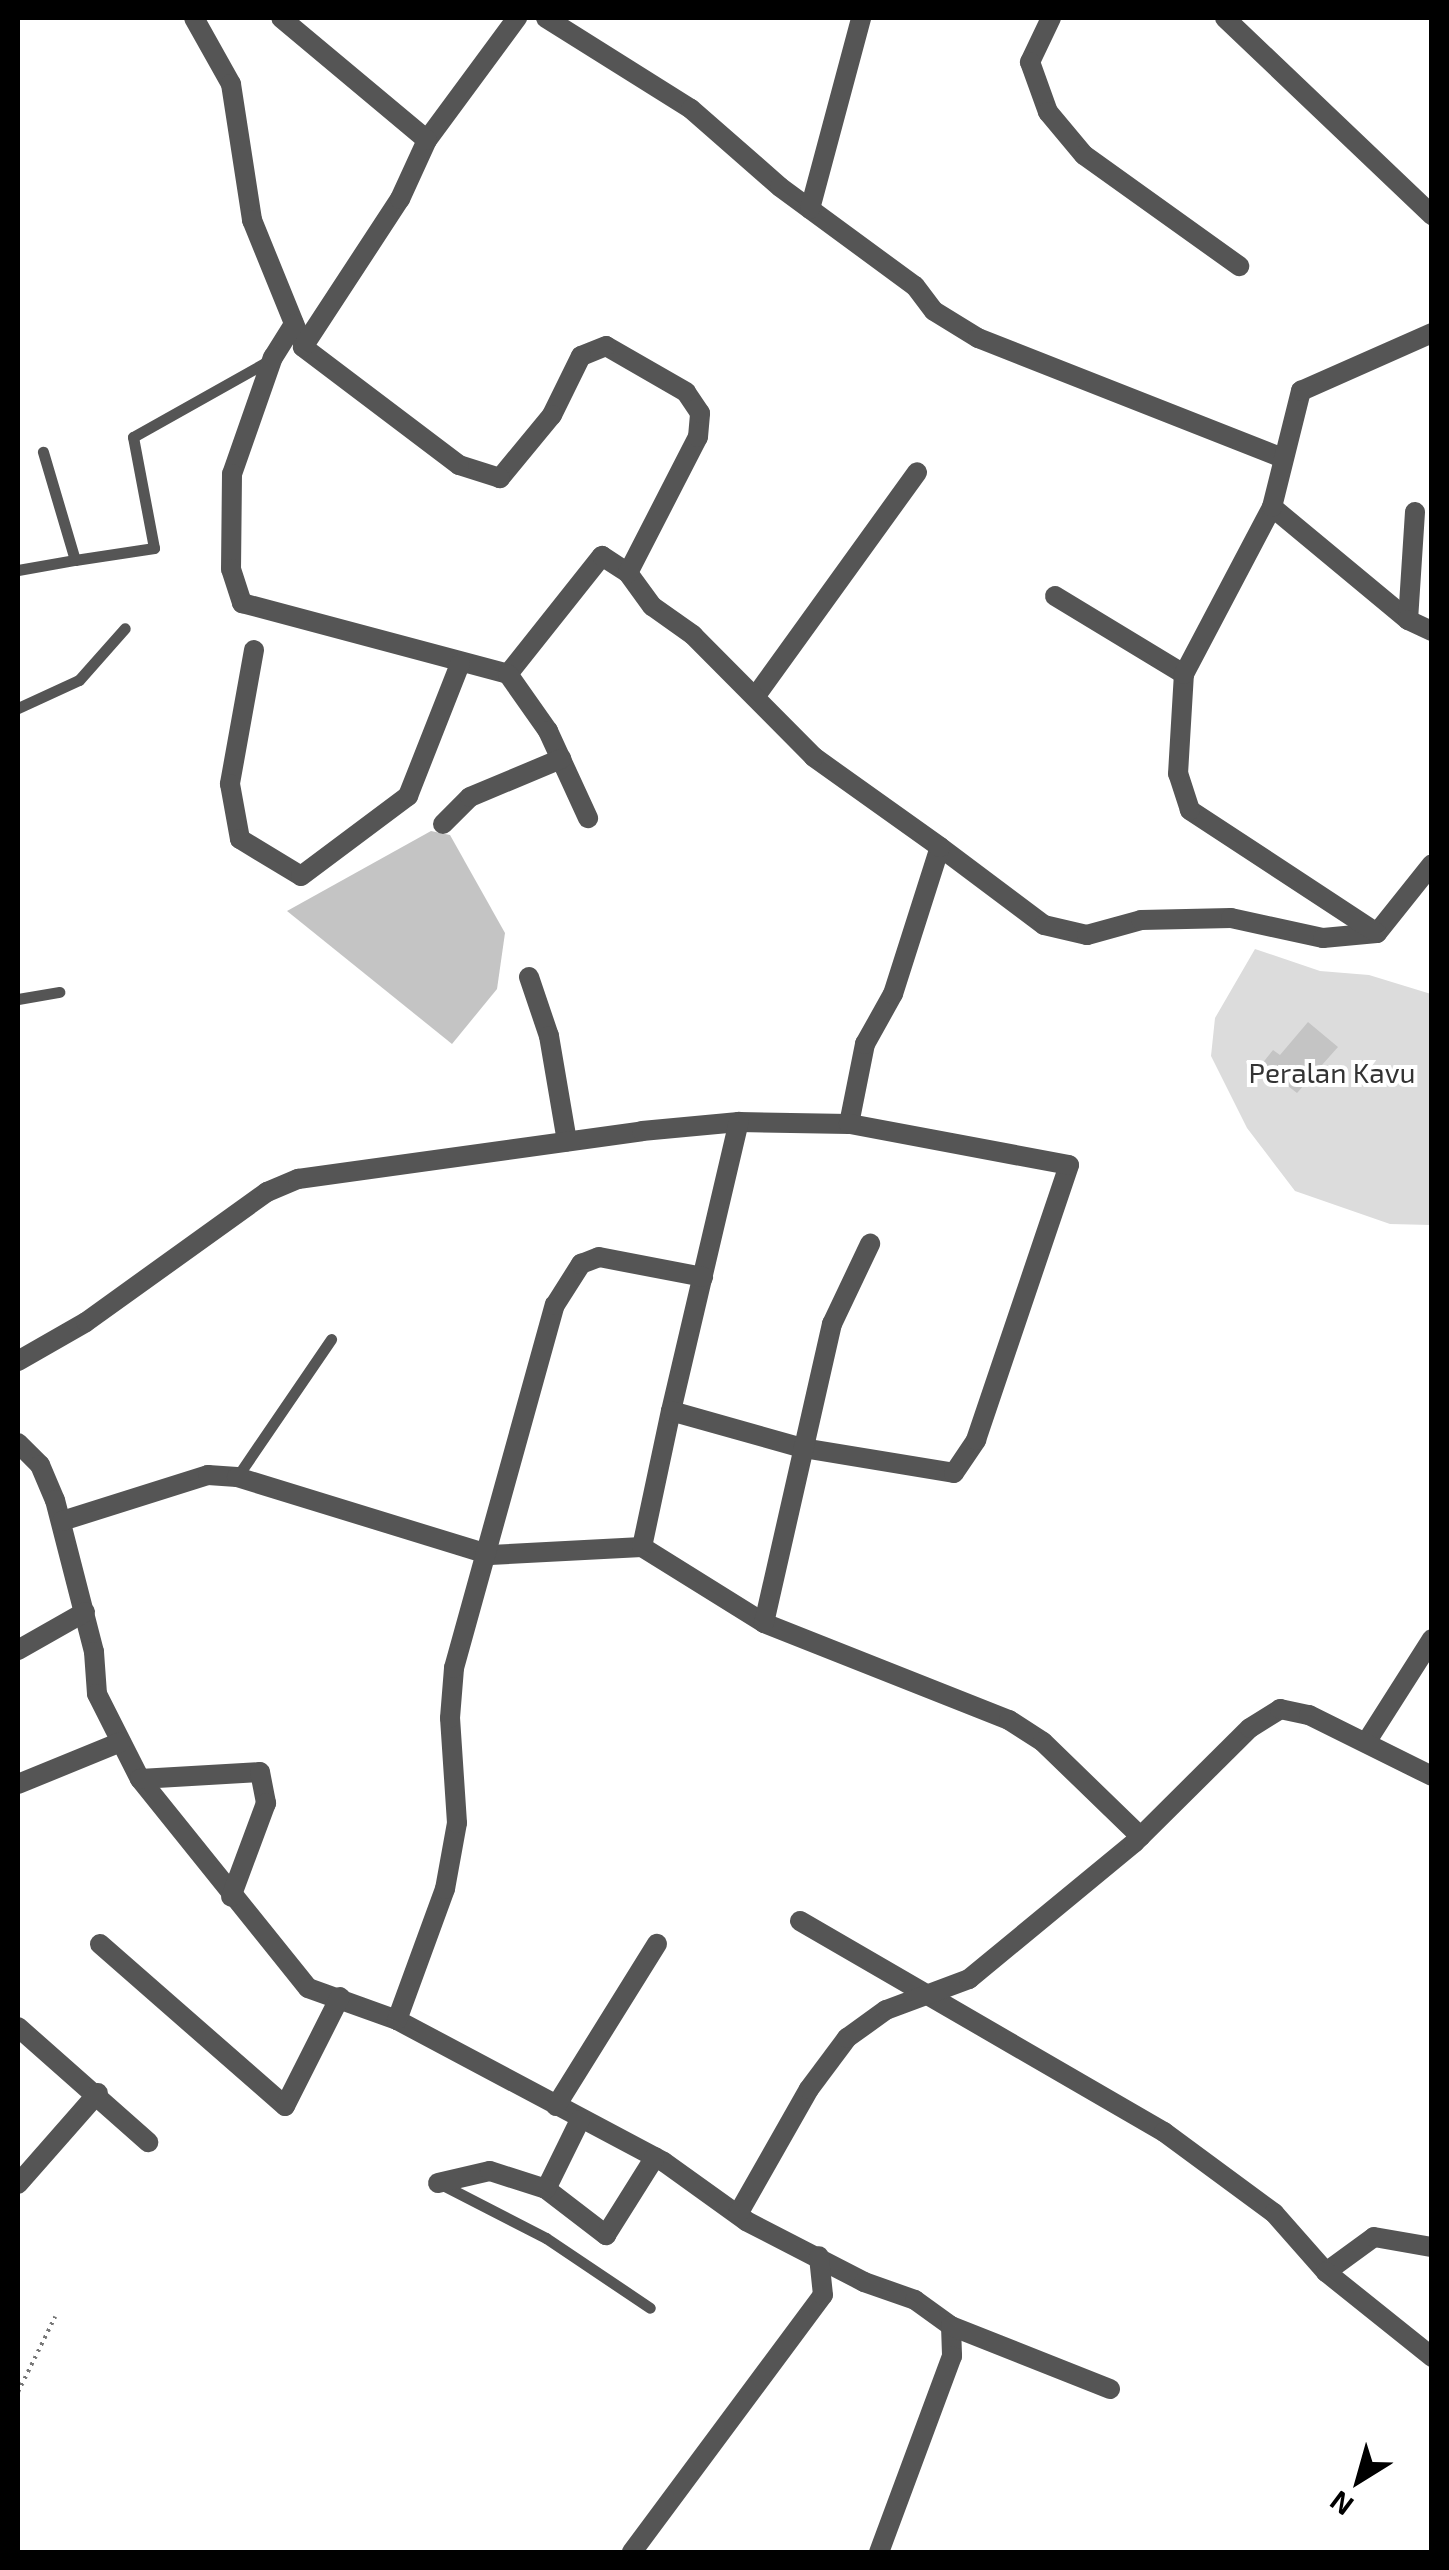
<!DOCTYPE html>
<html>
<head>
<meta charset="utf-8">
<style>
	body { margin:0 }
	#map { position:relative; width:1449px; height:2570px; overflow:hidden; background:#fff; font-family:"Exo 2",sans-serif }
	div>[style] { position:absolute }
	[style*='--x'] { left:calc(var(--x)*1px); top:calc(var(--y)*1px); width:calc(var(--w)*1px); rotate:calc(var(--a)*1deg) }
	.green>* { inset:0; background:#dcdcdc }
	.building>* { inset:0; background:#c4c4c4 }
	.path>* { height:4px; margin-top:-2px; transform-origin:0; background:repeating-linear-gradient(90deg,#777 0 2.5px,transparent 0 7.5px) }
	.lane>* { height:11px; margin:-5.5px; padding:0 5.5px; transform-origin:5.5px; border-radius:5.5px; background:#555 }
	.street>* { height:20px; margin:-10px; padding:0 10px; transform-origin:10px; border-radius:10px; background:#555 }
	span { translate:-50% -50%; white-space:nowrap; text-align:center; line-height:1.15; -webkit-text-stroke:8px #fff; paint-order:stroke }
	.park-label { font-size:28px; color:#333 }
	.frame { position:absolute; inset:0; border:20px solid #000; pointer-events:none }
	.north { position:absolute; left:1309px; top:2430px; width:100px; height:100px; -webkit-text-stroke:8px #fff; paint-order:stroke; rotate:217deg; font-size:28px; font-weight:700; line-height:40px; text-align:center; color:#000 }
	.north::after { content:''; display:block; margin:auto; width:35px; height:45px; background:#000; clip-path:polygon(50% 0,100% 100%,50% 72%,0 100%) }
</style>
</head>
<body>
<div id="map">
	<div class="green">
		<i style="clip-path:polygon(1255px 949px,1320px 971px,1369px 975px,1431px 994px,1431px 1225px,1390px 1224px,1295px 1191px,1247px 1128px,1211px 1056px,1215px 1018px)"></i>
	</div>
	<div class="building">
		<i style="clip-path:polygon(431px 831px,450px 835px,505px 933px,497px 989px,452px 1044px,287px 911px)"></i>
		<i style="clip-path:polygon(1308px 1022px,1338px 1047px,1297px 1093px,1261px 1065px,1273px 1050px,1280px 1055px)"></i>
	</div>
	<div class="path">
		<i style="--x:18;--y:2392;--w:84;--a:-63.7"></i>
	</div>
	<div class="lane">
		<i style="--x:75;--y:560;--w:80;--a:-8.6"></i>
		<i style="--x:154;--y:548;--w:113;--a:-100.7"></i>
		<i style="--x:133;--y:437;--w:157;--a:-29.3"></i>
		<i style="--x:18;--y:570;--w:58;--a:-10"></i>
		<i style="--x:75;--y:560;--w:113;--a:-106.5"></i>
		<i style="--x:18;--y:708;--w:67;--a:-24.7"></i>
		<i style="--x:79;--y:680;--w:69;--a:-48.5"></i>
		<i style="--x:18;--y:999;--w:42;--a:-9.7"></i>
		<i style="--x:237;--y:1477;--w:167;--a:-55.7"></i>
		<i style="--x:439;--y:2183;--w:120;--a:27.2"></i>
		<i style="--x:546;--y:2238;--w:125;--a:33.9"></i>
	</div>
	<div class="street">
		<i style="--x:194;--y:18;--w:76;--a:60.7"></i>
		<i style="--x:231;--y:84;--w:138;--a:81.2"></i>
		<i style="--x:252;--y:220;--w:125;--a:67.9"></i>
		<i style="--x:546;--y:18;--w:171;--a:32.1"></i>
		<i style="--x:691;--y:109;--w:118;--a:41.2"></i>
		<i style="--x:780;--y:187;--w:167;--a:36.3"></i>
		<i style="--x:915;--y:286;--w:31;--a:53"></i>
		<i style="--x:934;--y:311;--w:52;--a:31.5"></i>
		<i style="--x:978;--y:338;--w:327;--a:21.5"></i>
		<i style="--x:1051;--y:18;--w:49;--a:115.5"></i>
		<i style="--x:1030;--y:62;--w:53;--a:70.2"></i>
		<i style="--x:1048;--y:112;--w:56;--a:50.1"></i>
		<i style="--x:1084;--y:155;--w:191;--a:35.6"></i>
		<i style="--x:1225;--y:18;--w:286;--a:43.6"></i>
		<i style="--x:427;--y:140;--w:152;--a:-53.6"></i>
		<i style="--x:810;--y:209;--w:198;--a:-75"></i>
		<i style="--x:294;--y:324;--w:39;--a:122"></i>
		<i style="--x:273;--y:357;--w:124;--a:109.3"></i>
		<i style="--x:232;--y:474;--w:95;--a:90.6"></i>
		<i style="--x:231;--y:569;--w:36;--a:72"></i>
		<i style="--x:242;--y:603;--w:275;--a:14.9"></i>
		<i style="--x:508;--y:674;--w:151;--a:-51.5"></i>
		<i style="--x:602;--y:556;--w:31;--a:33"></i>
		<i style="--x:1272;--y:507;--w:177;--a:39.7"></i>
		<i style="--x:1415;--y:512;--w:108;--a:93.7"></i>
		<i style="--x:1408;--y:620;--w:26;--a:25"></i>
		<i style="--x:1055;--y:596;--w:151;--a:31.2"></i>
		<i style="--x:254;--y:650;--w:136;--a:100.2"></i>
		<i style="--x:230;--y:784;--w:56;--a:79.7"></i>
		<i style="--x:240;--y:839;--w:71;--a:31.2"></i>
		<i style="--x:301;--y:876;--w:134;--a:-36.8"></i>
		<i style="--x:408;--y:796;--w:142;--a:-68.5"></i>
		<i style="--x:508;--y:674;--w:70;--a:54.9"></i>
		<i style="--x:548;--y:731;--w:96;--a:65.3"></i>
		<i style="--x:755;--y:697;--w:277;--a:-54.2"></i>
		<i style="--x:443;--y:824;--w:38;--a:-45"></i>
		<i style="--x:470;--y:797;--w:99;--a:-22.7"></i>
		<i style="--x:940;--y:847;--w:130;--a:36.9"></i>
		<i style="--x:1044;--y:925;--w:44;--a:13.1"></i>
		<i style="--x:1087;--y:935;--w:56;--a:-15.5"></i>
		<i style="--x:1141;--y:920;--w:90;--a:-1.3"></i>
		<i style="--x:1231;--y:918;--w:94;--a:12.3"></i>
		<i style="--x:1323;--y:938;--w:54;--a:-5.3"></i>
		<i style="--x:1377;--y:933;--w:88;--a:-51.4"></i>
		<i style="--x:1377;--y:933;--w:224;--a:-146.7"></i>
		<i style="--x:1190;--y:810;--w:38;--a:-108"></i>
		<i style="--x:1178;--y:774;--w:100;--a:-86.6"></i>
		<i style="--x:1184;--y:674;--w:189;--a:-62.2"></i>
		<i style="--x:1272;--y:507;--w:120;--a:-76"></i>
		<i style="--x:1301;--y:391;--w:143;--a:-23.9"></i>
		<i style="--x:529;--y:977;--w:62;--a:71.3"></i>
		<i style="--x:549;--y:1036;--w:107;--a:80.3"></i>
		<i style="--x:18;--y:1361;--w:78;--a:-29.8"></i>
		<i style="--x:86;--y:1322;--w:223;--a:-35.7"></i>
		<i style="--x:267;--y:1192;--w:34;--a:-23"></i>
		<i style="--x:298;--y:1179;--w:347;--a:-7.9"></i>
		<i style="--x:642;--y:1131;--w:97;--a:-5.3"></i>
		<i style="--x:739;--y:1122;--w:110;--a:1"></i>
		<i style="--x:849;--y:1124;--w:82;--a:-78.7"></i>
		<i style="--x:865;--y:1044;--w:57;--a:-60.8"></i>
		<i style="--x:893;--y:994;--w:154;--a:-72.3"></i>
		<i style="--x:940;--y:847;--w:155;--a:-144.5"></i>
		<i style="--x:814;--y:757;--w:172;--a:-134.8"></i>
		<i style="--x:693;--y:635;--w:50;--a:-144.7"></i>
		<i style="--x:652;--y:606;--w:41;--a:-126"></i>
		<i style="--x:628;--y:573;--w:153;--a:-62.8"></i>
		<i style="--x:698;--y:437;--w:24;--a:-85"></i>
		<i style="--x:700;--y:413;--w:25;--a:-124"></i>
		<i style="--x:686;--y:392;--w:92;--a:-150.1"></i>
		<i style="--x:606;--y:346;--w:27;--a:158"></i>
		<i style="--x:581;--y:356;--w:66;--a:116.2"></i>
		<i style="--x:552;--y:415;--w:82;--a:129.5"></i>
		<i style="--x:500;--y:478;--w:43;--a:-162.4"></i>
		<i style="--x:459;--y:465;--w:196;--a:-142.9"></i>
		<i style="--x:303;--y:347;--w:177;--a:-56.8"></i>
		<i style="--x:400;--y:199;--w:65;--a:-65.4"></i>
		<i style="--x:427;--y:140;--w:190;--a:-140.1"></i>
		<i style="--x:671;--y:1411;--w:297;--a:-76.8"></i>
		<i style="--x:18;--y:1443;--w:31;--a:45"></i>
		<i style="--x:40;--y:1465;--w:38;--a:67"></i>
		<i style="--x:55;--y:1500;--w:157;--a:75.6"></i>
		<i style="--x:94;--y:1652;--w:42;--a:85.9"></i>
		<i style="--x:97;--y:1694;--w:95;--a:63.2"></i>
		<i style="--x:140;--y:1779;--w:268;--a:51.2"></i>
		<i style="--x:308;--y:1988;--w:95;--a:19.8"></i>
		<i style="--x:397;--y:2020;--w:302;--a:28"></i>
		<i style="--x:664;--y:2162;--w:101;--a:35.7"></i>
		<i style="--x:746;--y:2221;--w:133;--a:27.3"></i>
		<i style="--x:864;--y:2282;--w:54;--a:19.4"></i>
		<i style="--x:915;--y:2300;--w:44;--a:35.8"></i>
		<i style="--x:951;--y:2326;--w:30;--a:88"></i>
		<i style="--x:952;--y:2356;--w:209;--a:110.4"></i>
		<i style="--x:62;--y:1521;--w:153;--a:-17.5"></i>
		<i style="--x:208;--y:1475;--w:29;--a:4"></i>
		<i style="--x:237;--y:1477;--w:265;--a:17.1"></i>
		<i style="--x:490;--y:1555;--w:152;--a:-3"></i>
		<i style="--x:642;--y:1547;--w:144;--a:31.9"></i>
		<i style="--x:764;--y:1623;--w:264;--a:21.6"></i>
		<i style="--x:1009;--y:1720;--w:40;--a:32.9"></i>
		<i style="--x:1043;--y:1742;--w:136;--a:44.1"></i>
		<i style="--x:642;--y:1547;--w:139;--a:-78"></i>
		<i style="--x:671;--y:1411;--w:137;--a:15.7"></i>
		<i style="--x:803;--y:1448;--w:153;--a:9.4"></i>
		<i style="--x:954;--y:1473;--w:40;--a:-56"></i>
		<i style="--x:976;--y:1440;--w:290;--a:-71.3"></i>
		<i style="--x:1069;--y:1165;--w:224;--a:-169.4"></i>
		<i style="--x:764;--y:1623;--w:307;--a:-77.2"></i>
		<i style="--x:832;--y:1324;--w:89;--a:-64.6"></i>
		<i style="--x:18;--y:1650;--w:77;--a:-29.6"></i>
		<i style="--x:1367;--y:1741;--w:121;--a:-57.5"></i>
		<i style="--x:140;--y:1779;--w:120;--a:-3.3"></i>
		<i style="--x:260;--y:1772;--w:32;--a:79"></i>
		<i style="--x:266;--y:1803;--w:100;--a:110.4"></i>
		<i style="--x:18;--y:1784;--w:111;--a:-22.2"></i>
		<i style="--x:800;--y:1921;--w:421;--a:30.1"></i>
		<i style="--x:1164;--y:2132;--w:137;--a:36.4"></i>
		<i style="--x:1274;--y:2213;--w:79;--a:48.6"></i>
		<i style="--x:1326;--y:2272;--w:59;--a:-36.1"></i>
		<i style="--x:1374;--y:2237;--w:59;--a:9.8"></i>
		<i style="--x:100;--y:1944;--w:246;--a:41.2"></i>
		<i style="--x:285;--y:2106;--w:122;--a:-63.2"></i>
		<i style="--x:397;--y:2020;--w:140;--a:-69.9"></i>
		<i style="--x:445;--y:1889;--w:67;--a:-79.7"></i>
		<i style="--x:457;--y:1823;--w:105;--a:-93.8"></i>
		<i style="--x:450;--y:1718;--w:50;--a:-85.4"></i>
		<i style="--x:454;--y:1668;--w:377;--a:-74.5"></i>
		<i style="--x:555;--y:1305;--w:49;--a:-57.6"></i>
		<i style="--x:581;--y:1264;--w:19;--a:-21"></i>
		<i style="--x:599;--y:1257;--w:106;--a:10.9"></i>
		<i style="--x:18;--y:2027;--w:174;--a:41.5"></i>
		<i style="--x:556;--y:2106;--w:191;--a:-58.1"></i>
		<i style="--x:580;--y:2120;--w:77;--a:116.2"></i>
		<i style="--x:546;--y:2189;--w:76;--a:37.5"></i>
		<i style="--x:606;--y:2235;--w:92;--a:-57.9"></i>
		<i style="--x:438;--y:2183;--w:53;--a:-13"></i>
		<i style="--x:490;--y:2171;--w:59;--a:17.8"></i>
		<i style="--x:18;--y:2184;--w:121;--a:-48.7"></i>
		<i style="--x:738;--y:2214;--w:144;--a:-60.4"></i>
		<i style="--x:809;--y:2089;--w:64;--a:-53.3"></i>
		<i style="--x:847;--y:2038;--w:48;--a:-35.7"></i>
		<i style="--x:886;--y:2010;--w:89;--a:-20.5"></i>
		<i style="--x:969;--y:1979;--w:214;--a:-39.5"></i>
		<i style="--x:1134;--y:1843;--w:163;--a:-44.8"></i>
		<i style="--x:1250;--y:1728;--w:36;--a:-32"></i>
		<i style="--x:1280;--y:1709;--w:30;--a:12"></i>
		<i style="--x:1309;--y:1715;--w:137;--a:26.4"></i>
		<i style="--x:1326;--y:2272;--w:136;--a:38.7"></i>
		<i style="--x:951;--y:2326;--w:171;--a:21.6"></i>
		<i style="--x:632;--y:2552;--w:320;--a:-53.4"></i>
		<i style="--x:823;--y:2295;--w:39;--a:-96"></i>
	</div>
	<div class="park-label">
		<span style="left:1332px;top:1072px">Peralan Kavu</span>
	</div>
	<div class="frame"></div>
	<div class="north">N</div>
</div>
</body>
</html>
